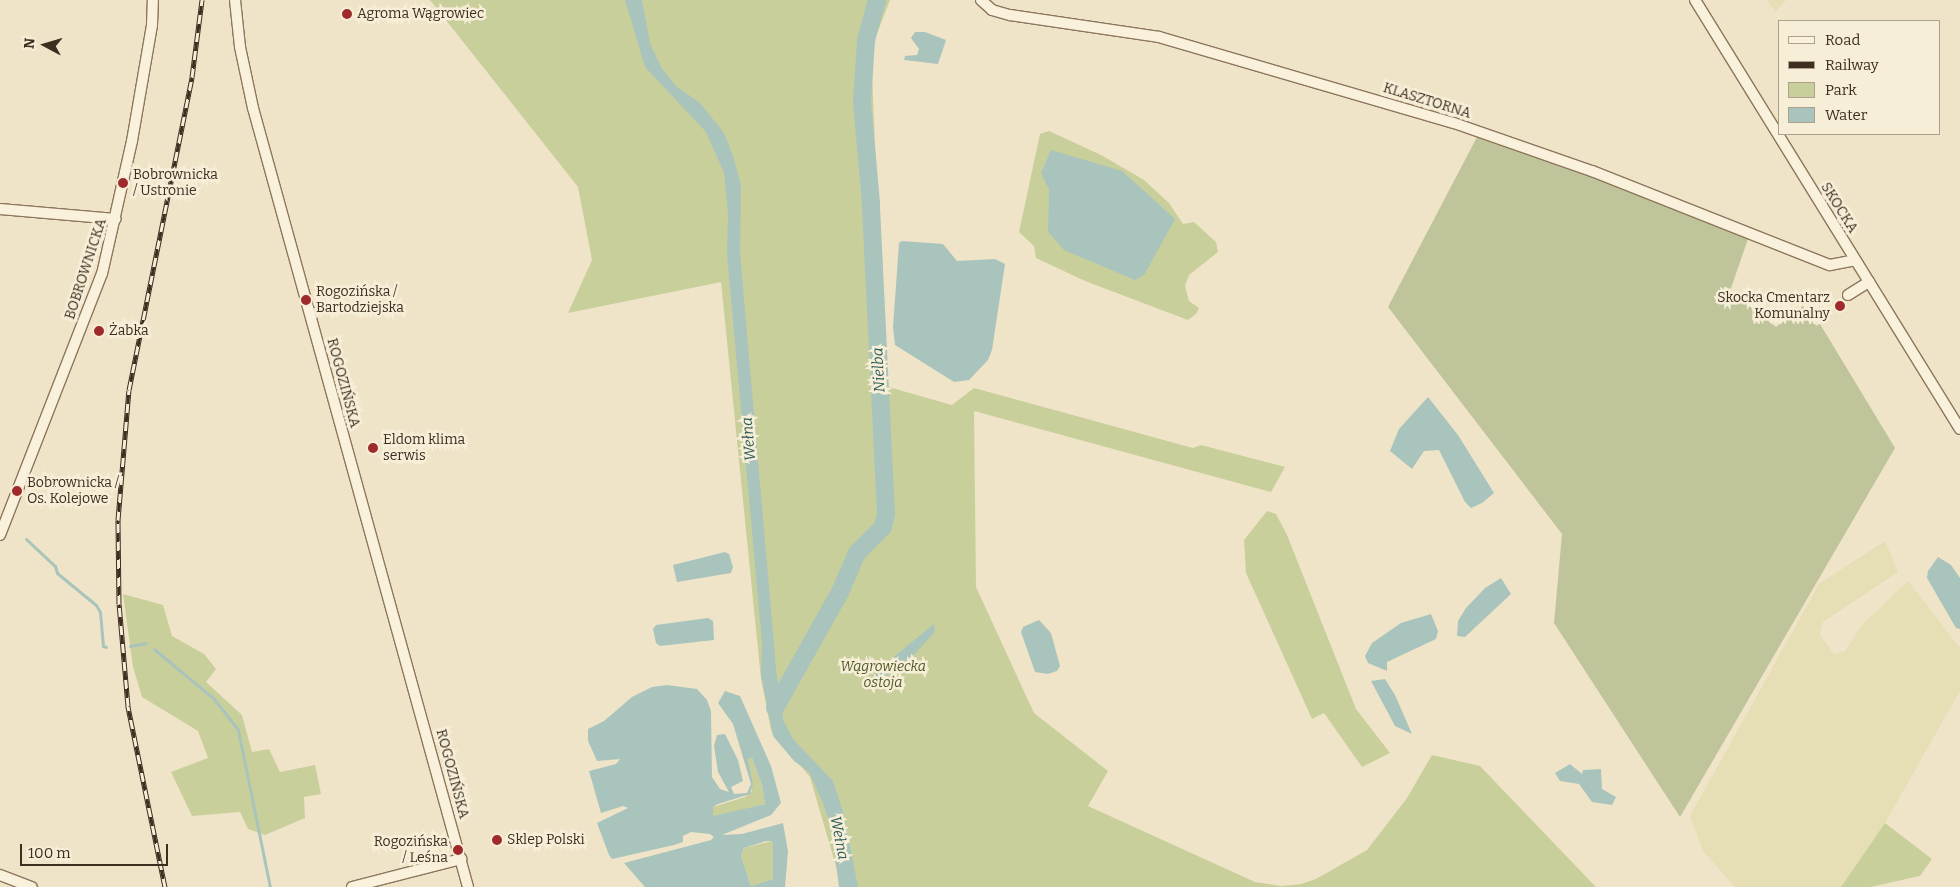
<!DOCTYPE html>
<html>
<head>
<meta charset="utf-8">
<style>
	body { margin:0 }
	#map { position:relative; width:1960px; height:887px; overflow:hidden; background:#f0e4c8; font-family:Bitter,serif }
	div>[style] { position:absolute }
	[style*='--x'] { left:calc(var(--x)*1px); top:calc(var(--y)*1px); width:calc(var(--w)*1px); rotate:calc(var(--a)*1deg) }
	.farmland>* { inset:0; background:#e6deb5 }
	.green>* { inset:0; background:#c9cf9b }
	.cemetery>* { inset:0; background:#bfc49a }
	.water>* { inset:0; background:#a9c4bc }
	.stream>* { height:3px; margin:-1.5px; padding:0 1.5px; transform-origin:1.5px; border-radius:1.5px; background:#a9c4bc }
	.river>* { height:18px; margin:-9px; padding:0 9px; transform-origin:9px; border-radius:9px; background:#a9c4bc }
	.roads { filter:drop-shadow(1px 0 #8d765c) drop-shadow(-1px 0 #8d765c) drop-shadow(0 1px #8d765c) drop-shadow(0 -1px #8d765c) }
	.minor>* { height:10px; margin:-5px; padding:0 5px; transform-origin:5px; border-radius:5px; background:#faf1dc }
	.rail>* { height:5px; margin-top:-2.5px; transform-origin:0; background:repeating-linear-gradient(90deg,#f7eed8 0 9px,#3d2e20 0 18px); box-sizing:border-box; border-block:1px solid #3d2e20 }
	.dots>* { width:14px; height:14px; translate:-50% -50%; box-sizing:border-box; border:2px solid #f7eed8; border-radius:50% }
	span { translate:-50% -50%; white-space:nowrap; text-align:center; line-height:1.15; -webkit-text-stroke:5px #f7eed8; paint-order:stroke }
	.poi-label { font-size:14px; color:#3d2e20 }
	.left { translate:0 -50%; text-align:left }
	.right { translate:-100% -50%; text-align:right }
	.street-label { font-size:14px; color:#3d2e20 }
	.park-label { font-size:14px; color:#4d5a26; font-style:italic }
	.water-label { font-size:15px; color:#2f5d5a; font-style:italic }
	.legend { position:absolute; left:1778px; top:20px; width:162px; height:115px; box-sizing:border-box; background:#f7eed8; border:1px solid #ada18e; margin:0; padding:6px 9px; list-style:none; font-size:15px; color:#3d2e20 }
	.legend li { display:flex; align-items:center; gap:10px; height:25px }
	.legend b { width:25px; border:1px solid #ada18e }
	.north { position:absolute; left:20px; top:20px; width:50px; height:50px; -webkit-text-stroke:4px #f7eed8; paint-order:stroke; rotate:276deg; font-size:14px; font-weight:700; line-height:20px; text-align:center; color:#3d2e20 }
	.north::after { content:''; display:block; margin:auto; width:18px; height:22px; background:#3d2e20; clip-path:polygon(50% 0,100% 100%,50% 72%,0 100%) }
	.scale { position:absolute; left:20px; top:844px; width:148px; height:22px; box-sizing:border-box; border:2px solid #3d2e20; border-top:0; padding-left:6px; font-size:15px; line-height:18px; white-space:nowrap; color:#3d2e20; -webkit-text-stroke:4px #f7eed8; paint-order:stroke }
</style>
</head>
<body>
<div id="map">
	<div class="farmland">
		<i style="clip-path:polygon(1767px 0,1786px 0,1775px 12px)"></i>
		<i style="clip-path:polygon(1885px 541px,1898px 572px,1823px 622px,1820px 635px,1834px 654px,1845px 651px,1863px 624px,1908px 581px,1960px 648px,1960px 691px,1885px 823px,1841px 887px,1735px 887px,1703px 851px,1690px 816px,1819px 584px)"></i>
	</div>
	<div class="green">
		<i style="clip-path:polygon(430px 0,890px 0,871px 49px,885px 386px,952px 405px,974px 388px,1193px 448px,1201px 445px,1285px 467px,1271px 492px,1267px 491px,974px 411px,976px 587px,1034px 713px,1108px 771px,1088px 806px,1255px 882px,1281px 886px,1301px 884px,1316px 879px,1367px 850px,1407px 798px,1432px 755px,1480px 766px,1596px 887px,842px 887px,810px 777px,771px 730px,761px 679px,721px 282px,568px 313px,592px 260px,578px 187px)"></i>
		<i style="clip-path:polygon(1049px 131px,1101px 155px,1144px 180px,1169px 203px,1183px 224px,1194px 222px,1216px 242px,1218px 252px,1189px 275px,1185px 286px,1189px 301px,1199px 308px,1196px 314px,1188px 320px,1085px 281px,1036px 258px,1034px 246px,1019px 232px,1040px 134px)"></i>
		<i style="clip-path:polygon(1267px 511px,1276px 514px,1287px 535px,1356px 709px,1390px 753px,1362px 767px,1324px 713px,1312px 719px,1246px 573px,1244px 540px)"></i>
		<i style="clip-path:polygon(123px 594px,163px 605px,172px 636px,204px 654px,216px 669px,206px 682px,242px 715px,252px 752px,269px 749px,280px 772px,315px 765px,321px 794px,304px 797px,305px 818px,265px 835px,248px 829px,240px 812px,192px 816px,171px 772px,208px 758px,198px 731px,142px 697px,133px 667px)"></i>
		<i style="clip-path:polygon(752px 758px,762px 785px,765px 804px,713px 817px,713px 807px,745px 797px,752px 791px,748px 759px)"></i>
		<i style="clip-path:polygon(1885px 823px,1932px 859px,1920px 876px,1870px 887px,1841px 887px)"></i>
		<i style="clip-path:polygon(772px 841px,775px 857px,773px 879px,751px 886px,741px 856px,744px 848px)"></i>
	</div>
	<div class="cemetery">
		<i style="clip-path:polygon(1477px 137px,1581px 171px,1749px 236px,1730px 291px,1776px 327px,1804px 305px,1816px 326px,1820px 324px,1895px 448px,1680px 817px,1554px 623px,1562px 534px,1388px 307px)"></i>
	</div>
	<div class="water">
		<i style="clip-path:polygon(625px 0,642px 0,650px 43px,661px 67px,676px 86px,700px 103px,724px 133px,733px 156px,741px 185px,740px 253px,777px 679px,780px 687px,785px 685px,789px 693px,782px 702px,783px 720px,793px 739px,833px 781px,844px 815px,858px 887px,839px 887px,831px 827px,823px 803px,809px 772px,794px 761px,773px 736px,761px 674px,762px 643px,727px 254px,728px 214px,724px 173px,706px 132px,645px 67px)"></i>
		<i style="clip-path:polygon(915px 32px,925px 32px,946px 40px,938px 64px,904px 60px,905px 56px,917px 55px,919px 49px,911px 38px)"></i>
		<i style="clip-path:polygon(1051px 150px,1122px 171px,1175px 219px,1144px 275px,1135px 280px,1064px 250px,1048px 232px,1049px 190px,1041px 173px)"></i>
		<i style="clip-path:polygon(902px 241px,943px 244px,957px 261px,995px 259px,1005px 264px,992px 350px,988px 360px,969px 380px,954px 382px,895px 345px,893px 327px,899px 243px)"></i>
		<i style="clip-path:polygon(1428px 397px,1458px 435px,1494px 493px,1482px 503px,1471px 508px,1465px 502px,1439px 450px,1424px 451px,1412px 469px,1390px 451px,1399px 429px)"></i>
		<i style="clip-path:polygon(725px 552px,729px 554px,733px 567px,731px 573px,677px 582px,673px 565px)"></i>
		<i style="clip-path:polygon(1938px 557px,1951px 565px,1960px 578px,1960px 629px,1956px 628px,1927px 578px,1928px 571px)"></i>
		<i style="clip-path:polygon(1501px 578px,1511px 594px,1465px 637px,1457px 636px,1458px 621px,1466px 608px,1485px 588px)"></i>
		<i style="clip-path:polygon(1431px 614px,1438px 631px,1436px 639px,1387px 662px,1387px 671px,1368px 663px,1365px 656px,1372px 643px,1401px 623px)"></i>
		<i style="clip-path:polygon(708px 618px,713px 621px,714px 640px,660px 646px,656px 643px,653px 629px,656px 625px)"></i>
		<i style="clip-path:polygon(1039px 620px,1051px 633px,1060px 666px,1057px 671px,1048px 674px,1035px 672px,1021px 632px,1023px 627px)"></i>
		<i style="clip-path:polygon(934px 624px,935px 632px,908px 661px,871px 687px,868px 683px,886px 663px)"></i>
		<i style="clip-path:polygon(1385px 679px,1395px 695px,1412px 734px,1395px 726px,1371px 681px)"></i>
		<i style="clip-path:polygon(evenodd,667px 685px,697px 689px,707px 700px,711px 711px,712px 777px,720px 789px,729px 792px,718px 772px,714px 746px,717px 735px,725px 734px,738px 760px,743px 781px,731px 787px,734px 794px,747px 793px,751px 784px,733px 724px,718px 703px,725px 691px,740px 696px,771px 766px,781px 803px,771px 815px,722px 835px,742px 834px,783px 823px,788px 851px,785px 887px,645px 887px,624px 863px,711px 840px,714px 837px,710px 834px,691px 832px,683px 836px,683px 842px,674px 845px,612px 859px,609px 855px,597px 823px,628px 808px,623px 806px,601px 813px,589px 771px,616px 764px,620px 759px,597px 761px,588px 741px,588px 729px,604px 721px,632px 697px,652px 687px,667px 685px,752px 758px,762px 785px,765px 804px,713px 816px,713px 807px,718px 804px,750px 794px,753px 784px,748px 759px,752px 758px,667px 685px,766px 841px,772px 841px,773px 847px,773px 879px,751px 886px,741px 856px,744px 848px,766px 841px)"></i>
		<i style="clip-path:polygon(1570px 764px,1582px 774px,1583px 770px,1601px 769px,1602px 789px,1616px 797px,1612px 805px,1592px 802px,1579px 784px,1560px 781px,1555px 773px)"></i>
	</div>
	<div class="stream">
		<i style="--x:26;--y:539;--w:40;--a:43"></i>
		<i style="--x:55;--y:566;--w:7;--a:74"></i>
		<i style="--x:57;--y:573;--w:50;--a:39.4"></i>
		<i style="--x:96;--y:605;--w:8;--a:60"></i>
		<i style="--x:100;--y:612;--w:34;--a:85"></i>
		<i style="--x:103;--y:646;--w:3;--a:18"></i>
		<i style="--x:130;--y:646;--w:16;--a:-11"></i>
		<i style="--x:154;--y:649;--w:78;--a:39.8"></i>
		<i style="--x:214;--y:699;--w:39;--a:52"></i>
		<i style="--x:238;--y:730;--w:160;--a:78.5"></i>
	</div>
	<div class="river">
		<i style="--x:775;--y:708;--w:133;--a:-60.7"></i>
		<i style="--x:840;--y:592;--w:43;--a:-66.4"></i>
		<i style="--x:857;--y:553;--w:37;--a:-45"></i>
		<i style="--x:883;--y:527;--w:13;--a:-77"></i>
		<i style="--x:886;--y:514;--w:311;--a:-92.8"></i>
		<i style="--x:871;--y:203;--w:101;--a:-95.1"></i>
		<i style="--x:862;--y:102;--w:62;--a:-86.3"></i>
		<i style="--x:866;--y:40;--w:41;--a:-74.6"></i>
	</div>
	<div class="roads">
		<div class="minor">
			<i style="--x:235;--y:0;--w:47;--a:83.9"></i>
			<i style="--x:240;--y:47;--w:62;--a:78"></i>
			<i style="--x:253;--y:108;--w:808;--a:74.57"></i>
			<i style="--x:981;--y:0;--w:15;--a:42"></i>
			<i style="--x:992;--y:10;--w:19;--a:16"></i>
			<i style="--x:1010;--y:15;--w:151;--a:8.4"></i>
			<i style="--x:1159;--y:37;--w:307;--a:16.3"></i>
			<i style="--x:1454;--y:123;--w:146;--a:19.2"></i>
			<i style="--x:1592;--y:171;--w:256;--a:21.6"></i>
			<i style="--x:1830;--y:265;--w:25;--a:-11"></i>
			<i style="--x:1695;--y:0;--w:504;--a:58.3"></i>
			<i style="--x:0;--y:209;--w:116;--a:4.9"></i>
			<i style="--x:1848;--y:295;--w:25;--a:-32"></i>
			<i style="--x:0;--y:535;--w:280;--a:-68.7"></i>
			<i style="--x:102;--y:274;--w:136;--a:-77.3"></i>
			<i style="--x:132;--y:141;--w:118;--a:-80.2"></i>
			<i style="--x:152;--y:25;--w:25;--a:-88"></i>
			<i style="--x:0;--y:875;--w:34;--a:21"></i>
			<i style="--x:352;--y:887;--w:113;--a:-14.4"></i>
		</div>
	</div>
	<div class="rail">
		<i style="--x:165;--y:887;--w:185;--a:-101.6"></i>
		<i style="--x:128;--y:706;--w:102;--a:-95"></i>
		<i style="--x:119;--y:604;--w:84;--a:-90.7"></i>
		<i style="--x:118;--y:520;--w:130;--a:-85.2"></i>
		<i style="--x:129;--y:390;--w:319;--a:-78.6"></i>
		<i style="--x:192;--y:77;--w:78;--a:-82.6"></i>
	</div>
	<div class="dots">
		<i style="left:347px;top:14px;background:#9e2a2b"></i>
		<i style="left:123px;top:183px;background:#9e2a2b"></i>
		<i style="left:306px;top:300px;background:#9e2a2b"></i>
		<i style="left:1840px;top:306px;background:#9e2a2b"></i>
		<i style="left:99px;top:331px;background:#9e2a2b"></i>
		<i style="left:373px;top:448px;background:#9e2a2b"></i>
		<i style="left:17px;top:491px;background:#9e2a2b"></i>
		<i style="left:497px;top:840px;background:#9e2a2b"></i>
		<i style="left:458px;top:850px;background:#9e2a2b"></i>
	</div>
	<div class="poi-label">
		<span class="left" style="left:357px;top:14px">Agroma Wągrowiec</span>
		<span class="left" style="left:133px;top:183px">Bobrownicka<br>/ Ustronie</span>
		<span class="left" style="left:316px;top:300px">Rogozińska /<br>Bartodziejska</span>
		<span class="right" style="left:1830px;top:306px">Skocka Cmentarz<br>Komunalny</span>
		<span class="left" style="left:109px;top:331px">Żabka</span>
		<span class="left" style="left:383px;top:448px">Eldom klima<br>serwis</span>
		<span class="left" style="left:27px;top:491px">Bobrownicka /<br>Os. Kolejowe</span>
		<span class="left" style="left:507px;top:840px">Sklep Polski</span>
		<span class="right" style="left:448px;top:850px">Rogozińska<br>/ Leśna</span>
	</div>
	<div class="street-label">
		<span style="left:1427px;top:101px;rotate:17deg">KLASZTORNA</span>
		<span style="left:1839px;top:208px;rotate:58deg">SKOCKA</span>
		<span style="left:86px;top:269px;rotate:-72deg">BOBROWNICKA</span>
		<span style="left:343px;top:383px;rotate:75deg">ROGOZIŃSKA</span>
		<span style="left:452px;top:774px;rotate:75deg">ROGOZIŃSKA</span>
	</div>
	<div class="park-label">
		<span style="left:883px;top:675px">Wągrowiecka<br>ostoja</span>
	</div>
	<div class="water-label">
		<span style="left:879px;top:370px;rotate:-93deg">Nielba</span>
		<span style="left:749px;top:439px;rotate:-95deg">Wełna</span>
		<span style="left:839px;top:838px;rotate:79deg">Wełna</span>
	</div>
	<ul class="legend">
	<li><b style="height:6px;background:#faf1dc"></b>Road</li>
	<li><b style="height:6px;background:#3d2e20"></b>Railway</li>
	<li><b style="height:14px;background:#c9cf9b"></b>Park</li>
	<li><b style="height:14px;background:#a9c4bc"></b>Water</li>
	</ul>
	<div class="north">N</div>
	<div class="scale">100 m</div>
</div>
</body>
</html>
